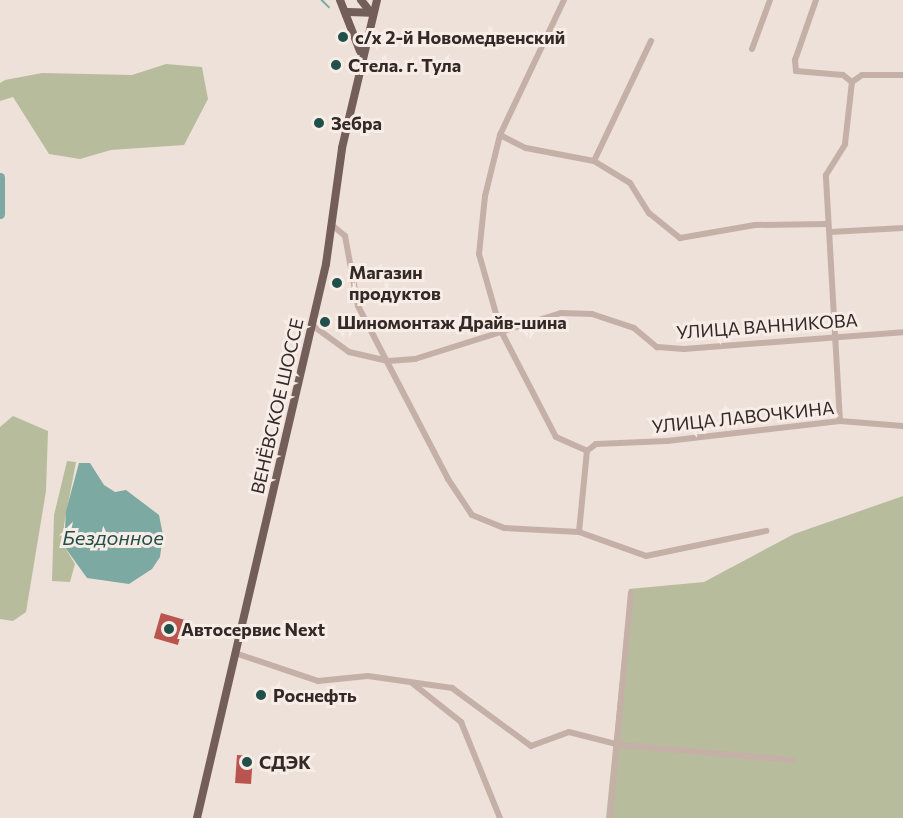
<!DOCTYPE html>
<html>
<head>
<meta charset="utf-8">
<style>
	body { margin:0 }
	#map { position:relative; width:903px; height:818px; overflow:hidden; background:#eee1da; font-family:Commissioner,sans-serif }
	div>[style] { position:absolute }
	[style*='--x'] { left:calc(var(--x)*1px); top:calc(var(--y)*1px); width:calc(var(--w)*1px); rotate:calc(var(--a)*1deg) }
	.green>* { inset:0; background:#b7bc9c }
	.water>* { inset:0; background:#7ca9a2 }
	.stream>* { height:1.5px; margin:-0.75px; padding:0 0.75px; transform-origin:0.75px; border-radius:0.75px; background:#7ca9a2 }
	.river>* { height:9px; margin:-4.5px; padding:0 4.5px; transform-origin:4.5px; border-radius:4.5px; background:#7ca9a2 }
	.building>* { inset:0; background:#b9544e; transform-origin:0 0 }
	.minor>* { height:6px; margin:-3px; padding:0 3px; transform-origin:3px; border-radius:3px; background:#c5b0a8 }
	.major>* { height:8px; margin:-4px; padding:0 4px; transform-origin:4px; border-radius:4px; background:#735e5a }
	.dots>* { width:16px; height:16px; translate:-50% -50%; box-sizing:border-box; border:3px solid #f7ece6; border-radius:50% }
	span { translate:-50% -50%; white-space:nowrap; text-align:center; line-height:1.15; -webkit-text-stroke:6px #f7ece6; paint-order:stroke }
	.poi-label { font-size:18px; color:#332927; font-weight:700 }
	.left { translate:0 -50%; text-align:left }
	.street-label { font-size:18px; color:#332927 }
	.water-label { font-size:20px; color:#21504a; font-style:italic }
</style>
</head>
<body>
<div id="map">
	<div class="green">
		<i style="clip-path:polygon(166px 64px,202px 67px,208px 99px,184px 145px,111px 150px,80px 159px,49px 154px,13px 97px,0 101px,0 83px,5px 80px,42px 73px,132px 75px)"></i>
		<i style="clip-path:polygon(13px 416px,48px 431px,46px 491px,26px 612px,13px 621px,0 619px,0 427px)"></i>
		<i style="clip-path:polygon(67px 461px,76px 462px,64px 525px,64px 546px,75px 564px,70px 582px,52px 581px,54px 515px)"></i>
		<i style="clip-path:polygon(903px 496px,903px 818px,606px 818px,629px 589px,704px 582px,794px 534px)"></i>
	</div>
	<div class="water">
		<i style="clip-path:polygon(79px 463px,90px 463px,104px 485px,115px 492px,126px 490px,159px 515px,163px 535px,160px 557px,152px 569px,129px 584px,87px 578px,64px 546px,66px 511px)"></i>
	</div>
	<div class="stream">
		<i style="--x:322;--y:0;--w:10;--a:45"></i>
	</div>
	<div class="river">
		<i style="--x:0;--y:177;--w:37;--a:90"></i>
	</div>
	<div class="building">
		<i style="left:161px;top:613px;width:25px;height:26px;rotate:16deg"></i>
		<i style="left:237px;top:755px;width:16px;height:28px;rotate:4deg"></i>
	</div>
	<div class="minor">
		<i style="--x:564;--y:0;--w:149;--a:115.4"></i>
		<i style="--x:500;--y:135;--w:63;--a:103.8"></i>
		<i style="--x:485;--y:196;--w:58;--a:95.9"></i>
		<i style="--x:479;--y:254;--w:80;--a:74.1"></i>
		<i style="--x:501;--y:331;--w:119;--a:62.6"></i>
		<i style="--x:556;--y:437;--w:34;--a:24"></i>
		<i style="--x:816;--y:0;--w:64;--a:109.3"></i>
		<i style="--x:795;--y:60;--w:11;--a:85"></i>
		<i style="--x:796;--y:71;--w:47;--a:4.9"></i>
		<i style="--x:843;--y:75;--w:11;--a:38"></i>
		<i style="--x:752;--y:49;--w:52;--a:-69.8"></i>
		<i style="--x:500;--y:135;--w:29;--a:27"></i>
		<i style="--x:526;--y:148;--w:69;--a:10.8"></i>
		<i style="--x:594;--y:161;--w:42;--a:31.4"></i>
		<i style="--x:630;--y:183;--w:36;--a:58"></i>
		<i style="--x:649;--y:213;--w:40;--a:39"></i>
		<i style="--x:680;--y:238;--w:76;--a:-9.8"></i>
		<i style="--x:755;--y:225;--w:71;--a:-0.8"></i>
		<i style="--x:594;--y:161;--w:133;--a:-64.6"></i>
		<i style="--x:332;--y:225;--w:17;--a:40"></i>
		<i style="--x:345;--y:236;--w:71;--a:79.5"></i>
		<i style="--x:358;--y:306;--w:195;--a:62.5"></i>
		<i style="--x:448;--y:479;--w:43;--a:56.3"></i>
		<i style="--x:472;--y:515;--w:35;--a:22"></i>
		<i style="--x:505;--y:528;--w:74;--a:3.1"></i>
		<i style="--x:579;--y:532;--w:81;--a:-84.4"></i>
		<i style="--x:830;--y:232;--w:73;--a:-3.1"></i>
		<i style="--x:312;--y:325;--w:46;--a:36.1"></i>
		<i style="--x:349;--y:352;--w:40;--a:13"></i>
		<i style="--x:388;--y:361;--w:27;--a:-4"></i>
		<i style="--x:415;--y:359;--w:153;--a:-17.5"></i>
		<i style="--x:561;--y:313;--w:31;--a:2"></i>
		<i style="--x:592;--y:314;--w:44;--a:18.4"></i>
		<i style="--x:634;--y:328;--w:30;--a:40"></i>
		<i style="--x:657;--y:347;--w:27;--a:4"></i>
		<i style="--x:684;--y:349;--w:220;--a:-4.4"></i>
		<i style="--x:840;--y:421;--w:246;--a:-93.3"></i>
		<i style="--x:826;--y:175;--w:36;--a:-58"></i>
		<i style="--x:845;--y:144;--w:62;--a:-83.6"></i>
		<i style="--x:852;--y:82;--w:12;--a:-35"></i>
		<i style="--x:862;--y:75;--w:41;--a:0"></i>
		<i style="--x:587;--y:451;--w:11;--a:-38"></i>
		<i style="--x:596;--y:444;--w:71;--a:-2.4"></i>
		<i style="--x:667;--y:441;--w:174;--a:-6.6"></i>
		<i style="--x:840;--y:421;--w:63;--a:4.5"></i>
		<i style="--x:579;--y:532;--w:71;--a:19.7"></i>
		<i style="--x:646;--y:556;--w:123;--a:-11.8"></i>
		<i style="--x:235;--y:653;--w:88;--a:18.6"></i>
		<i style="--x:318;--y:681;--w:50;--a:-5.7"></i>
		<i style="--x:368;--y:676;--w:85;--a:8.1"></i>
		<i style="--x:452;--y:688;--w:98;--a:36.3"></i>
		<i style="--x:531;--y:746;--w:40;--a:-20.2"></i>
		<i style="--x:569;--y:732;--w:53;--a:14.3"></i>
		<i style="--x:620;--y:745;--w:174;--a:5"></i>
		<i style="--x:412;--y:683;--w:63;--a:38.5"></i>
		<i style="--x:461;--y:722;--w:104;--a:67.9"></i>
		<i style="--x:610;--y:818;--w:226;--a:-84.7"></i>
	</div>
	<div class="major">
		<i style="--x:340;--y:0;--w:55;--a:68.6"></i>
		<i style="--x:361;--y:0;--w:16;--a:52"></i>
		<i style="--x:348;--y:12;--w:23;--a:2"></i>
		<i style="--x:197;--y:818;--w:569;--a:-76.89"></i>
		<i style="--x:326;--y:264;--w:117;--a:-82.1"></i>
		<i style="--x:342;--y:148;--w:152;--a:-76.7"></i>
	</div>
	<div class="dots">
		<i style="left:343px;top:37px;background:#21504a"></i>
		<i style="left:336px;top:65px;background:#21504a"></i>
		<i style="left:319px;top:123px;background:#21504a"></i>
		<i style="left:337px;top:283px;background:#21504a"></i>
		<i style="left:325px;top:322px;background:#21504a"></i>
		<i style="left:169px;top:629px;background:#21504a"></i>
		<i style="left:261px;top:695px;background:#21504a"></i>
		<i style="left:247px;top:762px;background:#21504a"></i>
	</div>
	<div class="poi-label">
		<span class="left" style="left:355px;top:37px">с/х 2-й Новомедвенский</span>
		<span class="left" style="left:348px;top:65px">Стела. г. Тула</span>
		<span class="left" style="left:331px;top:123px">Зебра</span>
		<span class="left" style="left:349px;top:283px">Магазин<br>продуктов</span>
		<span class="left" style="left:337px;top:322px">Шиномонтаж Драйв-шина</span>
		<span class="left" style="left:181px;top:629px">Автосервис Next</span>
		<span class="left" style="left:273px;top:695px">Роснефть</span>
		<span class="left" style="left:259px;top:762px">СДЭК</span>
	</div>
	<div class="street-label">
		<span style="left:767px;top:326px;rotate:-4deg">УЛИЦА ВАННИКОВА</span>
		<span style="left:277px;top:406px;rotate:-77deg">ВЕНЁВСКОЕ ШОССЕ</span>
		<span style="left:743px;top:417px;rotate:-6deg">УЛИЦА ЛАВОЧКИНА</span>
	</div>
	<div class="water-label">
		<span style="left:113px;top:537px">Бездонное</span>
	</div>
</div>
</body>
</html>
